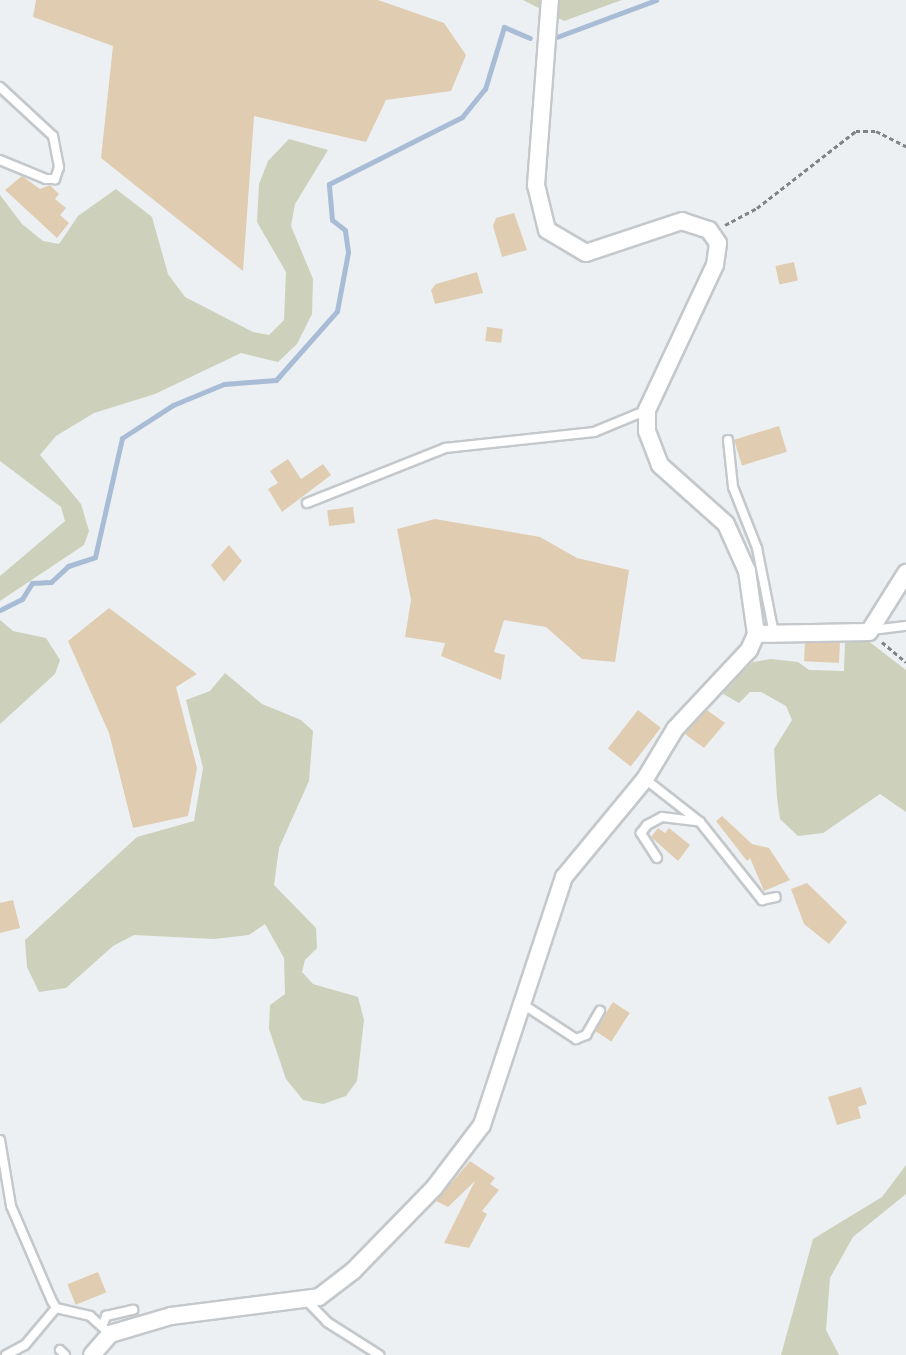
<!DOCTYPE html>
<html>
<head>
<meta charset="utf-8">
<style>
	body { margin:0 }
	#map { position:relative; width:906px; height:1355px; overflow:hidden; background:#ecf0f3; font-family:Overpass,sans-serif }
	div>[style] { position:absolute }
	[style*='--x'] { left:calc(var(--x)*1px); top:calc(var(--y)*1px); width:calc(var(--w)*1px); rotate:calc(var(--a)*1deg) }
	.green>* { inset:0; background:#cdd0ba }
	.stream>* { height:5px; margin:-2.5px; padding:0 2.5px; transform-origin:2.5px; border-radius:2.5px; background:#a8bcd6 }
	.building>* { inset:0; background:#e0cdb1; transform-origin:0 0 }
	.path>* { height:3px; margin-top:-1.5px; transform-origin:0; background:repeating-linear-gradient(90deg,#818486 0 4.5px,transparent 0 7.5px) }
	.roads { filter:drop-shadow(2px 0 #c4c8cb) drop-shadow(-2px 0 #c4c8cb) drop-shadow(0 2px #c4c8cb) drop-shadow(0 -2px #c4c8cb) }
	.lane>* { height:8px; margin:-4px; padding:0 4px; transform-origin:4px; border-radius:4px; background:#fff }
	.street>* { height:16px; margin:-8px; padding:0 8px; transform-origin:8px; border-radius:8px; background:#fff }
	span { translate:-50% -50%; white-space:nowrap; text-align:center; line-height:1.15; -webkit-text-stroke:4.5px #fbfdff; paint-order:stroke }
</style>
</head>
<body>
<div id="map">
	<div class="green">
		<i style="clip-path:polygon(523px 0,622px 0,564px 21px)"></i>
		<i style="clip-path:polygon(289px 139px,328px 150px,295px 204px,291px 226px,313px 279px,312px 314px,297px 344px,278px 362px,241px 353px,155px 394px,94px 413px,56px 436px,40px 455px,81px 504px,89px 531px,84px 545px,0 601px,0 576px,65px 521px,61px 507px,0 461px,0 195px,22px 224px,43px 241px,59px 244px,78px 216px,116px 189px,152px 217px,168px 274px,185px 297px,253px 332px,269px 335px,284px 320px,286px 272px,257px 222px,259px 184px,268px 161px)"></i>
		<i style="clip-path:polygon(0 620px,13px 631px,46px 638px,60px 660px,55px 674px,0 724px)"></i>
		<i style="clip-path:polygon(867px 640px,906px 670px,906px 812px,880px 794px,823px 833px,798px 836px,780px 819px,777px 798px,774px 749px,792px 720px,786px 706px,761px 692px,750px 692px,739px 703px,720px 692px,753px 662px,771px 659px,798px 662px,809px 670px,844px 671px,845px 641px)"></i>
		<i style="clip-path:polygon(225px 673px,262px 704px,301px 720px,313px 731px,309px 781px,279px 848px,274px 885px,316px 928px,317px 948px,305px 960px,302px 972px,313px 984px,358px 997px,364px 1020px,357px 1081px,346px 1096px,323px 1104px,303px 1100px,286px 1079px,269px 1029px,270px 1005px,285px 994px,284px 958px,265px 924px,249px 935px,214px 939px,134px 935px,113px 946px,66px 988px,39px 992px,27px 967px,25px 940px,137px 837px,194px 821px,203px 768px,186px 700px,210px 691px)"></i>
		<i style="clip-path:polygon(906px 1165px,906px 1194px,853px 1237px,830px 1278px,826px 1330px,839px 1355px,781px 1355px,813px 1239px,882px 1197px)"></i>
	</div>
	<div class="stream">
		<i style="--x:554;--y:38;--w:109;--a:-20.4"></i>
		<i style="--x:0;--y:610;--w:25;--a:-27"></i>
		<i style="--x:22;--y:599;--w:19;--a:-58"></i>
		<i style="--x:32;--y:583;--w:19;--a:-3"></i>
		<i style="--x:51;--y:582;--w:23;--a:-43"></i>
		<i style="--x:68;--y:566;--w:28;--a:-18"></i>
		<i style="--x:95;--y:557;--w:122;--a:-77.2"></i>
		<i style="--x:122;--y:438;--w:61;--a:-32.9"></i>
		<i style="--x:173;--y:405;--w:55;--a:-22.4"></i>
		<i style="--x:224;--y:384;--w:52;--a:-4.4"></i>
		<i style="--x:276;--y:380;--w:92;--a:-48.5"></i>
		<i style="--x:337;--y:311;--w:60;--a:-79.4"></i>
		<i style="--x:348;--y:252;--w:22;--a:-98"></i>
		<i style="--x:345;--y:230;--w:16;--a:-142"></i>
		<i style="--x:332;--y:220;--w:36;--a:-95"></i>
		<i style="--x:329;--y:184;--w:149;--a:-26.7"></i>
		<i style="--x:462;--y:117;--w:36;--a:-51"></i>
		<i style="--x:485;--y:89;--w:65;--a:-73"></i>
		<i style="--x:504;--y:27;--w:28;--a:23"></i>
	</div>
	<div class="building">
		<i style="clip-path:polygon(36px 0,378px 0,444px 23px,466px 55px,451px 91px,386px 100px,366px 142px,254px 116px,243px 271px,101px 158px,113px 46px,33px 17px)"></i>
		<i style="clip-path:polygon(22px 176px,40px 189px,50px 185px,59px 194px,55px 199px,66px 208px,60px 215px,69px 223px,57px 238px,5px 190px)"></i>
		<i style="clip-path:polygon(514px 213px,527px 250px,502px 257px,493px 226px,496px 218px)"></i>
		<i style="left:794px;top:262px;width:19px;height:19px;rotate:78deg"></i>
		<i style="clip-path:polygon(477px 272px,483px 293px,435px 304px,431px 290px,436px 284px)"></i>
		<i style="left:487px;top:327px;width:16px;height:14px;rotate:7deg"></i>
		<i style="left:779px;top:426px;width:27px;height:47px;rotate:73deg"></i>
		<i style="clip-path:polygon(288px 459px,301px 479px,323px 464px,331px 475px,282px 512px,268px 489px,278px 483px,270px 471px)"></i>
		<i style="left:353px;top:507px;width:16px;height:26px;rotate:83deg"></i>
		<i style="clip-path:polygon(435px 519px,540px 537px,577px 558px,629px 570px,615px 662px,582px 659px,546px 627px,504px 620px,494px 652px,505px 655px,501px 680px,441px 656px,445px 643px,405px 637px,411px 600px,397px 529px)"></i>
		<i style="clip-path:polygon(229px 545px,242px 561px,224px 582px,211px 565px)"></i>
		<i style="clip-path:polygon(109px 608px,197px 674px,176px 687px,197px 768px,188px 816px,133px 828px,109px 733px,68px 641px)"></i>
		<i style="left:840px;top:643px;width:20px;height:35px;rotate:93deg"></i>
		<i style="left:638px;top:710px;width:29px;height:49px;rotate:38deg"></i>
		<i style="clip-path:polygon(707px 710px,725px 723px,704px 748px,685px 734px)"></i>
		<i style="clip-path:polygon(722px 816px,752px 844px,769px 848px,790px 880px,764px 891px,750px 858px,747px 861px,716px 821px)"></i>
		<i style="clip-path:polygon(658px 828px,665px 833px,669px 828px,690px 845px,678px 861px,651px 837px)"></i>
		<i style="clip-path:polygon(807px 883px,847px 922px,829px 944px,804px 924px,791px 889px)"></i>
		<i style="clip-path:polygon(13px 900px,20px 928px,0 933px,0 903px)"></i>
		<i style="left:613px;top:1002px;width:20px;height:34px;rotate:33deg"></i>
		<i style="clip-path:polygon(861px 1087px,867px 1104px,858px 1107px,861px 1118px,837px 1125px,828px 1097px)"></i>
		<i style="clip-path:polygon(470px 1161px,495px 1178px,490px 1184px,499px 1190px,482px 1211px,487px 1214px,469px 1248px,444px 1243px,475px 1181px,448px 1207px,436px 1201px)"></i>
		<i style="left:98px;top:1272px;width:22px;height:33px;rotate:68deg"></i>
	</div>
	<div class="path">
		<i style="--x:725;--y:225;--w:36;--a:-28"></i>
		<i style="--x:757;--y:208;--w:125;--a:-37.9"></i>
		<i style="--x:856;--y:131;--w:20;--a:0"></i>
		<i style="--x:876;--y:131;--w:34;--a:27"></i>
		<i style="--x:882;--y:642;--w:31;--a:40"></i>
	</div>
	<div class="roads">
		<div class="lane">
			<i style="--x:0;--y:87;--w:72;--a:42.8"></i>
			<i style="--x:53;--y:136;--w:32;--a:79"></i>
			<i style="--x:59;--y:167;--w:13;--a:108"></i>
			<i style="--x:55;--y:179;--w:9;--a:180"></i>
			<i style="--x:46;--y:179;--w:50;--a:-157.6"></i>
			<i style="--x:728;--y:440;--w:47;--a:83.9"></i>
			<i style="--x:733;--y:487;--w:66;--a:68.5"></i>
			<i style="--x:757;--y:548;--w:88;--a:78.8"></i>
			<i style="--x:307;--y:503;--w:149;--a:-21.7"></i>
			<i style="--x:445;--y:448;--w:150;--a:-6.1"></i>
			<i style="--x:594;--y:432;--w:57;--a:-22.5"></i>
			<i style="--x:872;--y:630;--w:34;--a:-7"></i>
			<i style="--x:645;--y:779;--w:70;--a:38"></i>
			<i style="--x:700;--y:822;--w:100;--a:51.5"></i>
			<i style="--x:762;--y:900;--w:14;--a:-12"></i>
			<i style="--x:657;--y:858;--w:30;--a:-123"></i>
			<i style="--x:641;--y:833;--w:10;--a:-53"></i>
			<i style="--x:647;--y:825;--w:17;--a:-28"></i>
			<i style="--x:662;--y:817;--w:38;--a:7"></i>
			<i style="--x:521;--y:1003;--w:66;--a:33.2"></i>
			<i style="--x:576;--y:1039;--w:11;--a:-22"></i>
			<i style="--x:586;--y:1035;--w:28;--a:-60"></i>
			<i style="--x:0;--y:1140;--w:67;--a:80.5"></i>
			<i style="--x:11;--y:1206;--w:103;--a:66.7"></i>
			<i style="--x:52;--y:1301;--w:8;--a:60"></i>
			<i style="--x:56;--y:1308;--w:35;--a:13"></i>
			<i style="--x:90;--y:1316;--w:27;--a:42"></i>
			<i style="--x:306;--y:1300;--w:30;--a:46"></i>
			<i style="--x:327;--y:1322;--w:62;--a:32.4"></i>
			<i style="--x:103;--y:1324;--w:9;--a:-69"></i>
			<i style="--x:106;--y:1316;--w:28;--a:-13"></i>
			<i style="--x:60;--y:1350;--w:7;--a:45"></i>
			<i style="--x:6;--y:1355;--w:21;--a:-28"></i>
			<i style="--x:25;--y:1345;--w:48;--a:-50"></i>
		</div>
		<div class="street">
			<i style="--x:756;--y:634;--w:113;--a:-1"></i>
			<i style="--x:869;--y:632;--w:70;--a:-57.9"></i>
			<i style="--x:92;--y:1355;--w:28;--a:-49"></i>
			<i style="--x:110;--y:1334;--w:64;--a:-16.4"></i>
			<i style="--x:171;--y:1316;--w:149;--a:-7.3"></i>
			<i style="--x:319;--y:1297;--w:43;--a:-37.4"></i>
			<i style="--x:353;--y:1271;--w:116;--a:-45.7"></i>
			<i style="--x:434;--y:1188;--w:79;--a:-52.7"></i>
			<i style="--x:482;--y:1125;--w:261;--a:-71.7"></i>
			<i style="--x:564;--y:877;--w:127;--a:-50.4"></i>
			<i style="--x:645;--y:779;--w:58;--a:-59"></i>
			<i style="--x:675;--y:729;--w:108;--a:-46.9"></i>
			<i style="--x:749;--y:650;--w:17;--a:-66"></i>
			<i style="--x:756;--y:634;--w:64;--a:-98.1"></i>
			<i style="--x:747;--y:571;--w:51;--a:-114.1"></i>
			<i style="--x:726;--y:524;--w:89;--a:-138.2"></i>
			<i style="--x:660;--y:465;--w:36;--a:-111"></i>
			<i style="--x:647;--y:431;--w:21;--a:-90"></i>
			<i style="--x:647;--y:410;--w:160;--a:-64.9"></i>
			<i style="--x:715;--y:265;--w:22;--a:-82"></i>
			<i style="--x:718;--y:243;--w:16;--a:-125"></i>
			<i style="--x:709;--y:230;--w:28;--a:-162"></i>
			<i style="--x:682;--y:221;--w:101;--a:161.6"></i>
			<i style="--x:586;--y:253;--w:45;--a:-149.5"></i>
			<i style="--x:547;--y:230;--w:46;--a:-103.7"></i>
			<i style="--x:536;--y:185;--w:186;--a:-85.7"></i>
		</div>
	</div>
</div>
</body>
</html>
